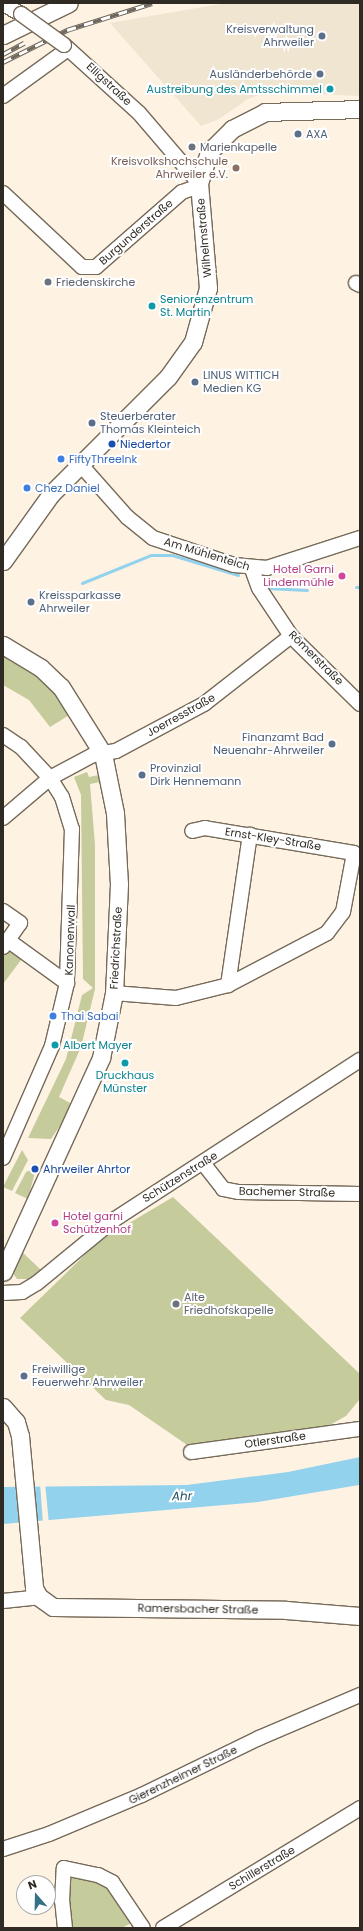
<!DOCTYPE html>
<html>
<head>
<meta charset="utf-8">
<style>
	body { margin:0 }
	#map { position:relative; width:363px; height:1931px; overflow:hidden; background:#fef2e3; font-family:Poppins,sans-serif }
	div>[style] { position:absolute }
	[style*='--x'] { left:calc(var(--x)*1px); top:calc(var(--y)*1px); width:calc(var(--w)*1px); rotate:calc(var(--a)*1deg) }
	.commercial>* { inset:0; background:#f0e5d0 }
	.green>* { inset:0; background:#c5cb9b }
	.water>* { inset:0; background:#93d2ed }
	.pier>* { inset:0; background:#fef2e3 }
	.stream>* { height:3px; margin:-1.5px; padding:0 1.5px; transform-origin:1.5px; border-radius:1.5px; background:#93d2ed }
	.roads { filter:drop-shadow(1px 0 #766a59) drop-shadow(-1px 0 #766a59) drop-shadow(0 1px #766a59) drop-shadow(0 -1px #766a59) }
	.minor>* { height:14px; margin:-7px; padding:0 7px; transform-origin:7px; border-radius:7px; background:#fff }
	.major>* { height:17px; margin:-8.5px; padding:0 8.5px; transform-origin:8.5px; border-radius:8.5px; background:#fff }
	.rail>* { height:4.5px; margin-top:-2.25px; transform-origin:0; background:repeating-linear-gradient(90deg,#fff 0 9px,#6e675e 0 18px); box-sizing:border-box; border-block:1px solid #6e675e }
	.bridges { filter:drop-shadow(1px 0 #766a59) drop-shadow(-1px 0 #766a59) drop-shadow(0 1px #766a59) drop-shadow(0 -1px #766a59) }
	.minor-bridge>* { height:14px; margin:-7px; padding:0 7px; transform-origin:7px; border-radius:7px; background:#fff }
	.dots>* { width:11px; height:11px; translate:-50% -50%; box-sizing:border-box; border:2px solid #fff; border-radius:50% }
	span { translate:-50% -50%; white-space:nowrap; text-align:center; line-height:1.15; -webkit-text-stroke:4px #fff; paint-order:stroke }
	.service-label { font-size:11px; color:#4e5e75 }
	.right { translate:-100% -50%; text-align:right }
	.left { translate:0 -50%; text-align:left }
	.street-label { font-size:11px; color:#2f2a23 }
	.culture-label { font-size:11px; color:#0d838f }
	.worship-label { font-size:11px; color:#5b616d }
	.education-label { font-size:11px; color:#785e54 }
	.transit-label { font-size:11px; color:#164399 }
	.shop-label { font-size:11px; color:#366cbe }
	.hotel-label { font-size:11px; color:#b23c85 }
	.water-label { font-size:12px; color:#1a4e61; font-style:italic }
	.frame { position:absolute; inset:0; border:4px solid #2f2a23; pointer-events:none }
	.north { position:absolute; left:16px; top:1875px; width:40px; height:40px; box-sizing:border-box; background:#fff; border:1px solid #acaaa7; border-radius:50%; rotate:340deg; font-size:11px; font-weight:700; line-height:16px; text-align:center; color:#2f2a23 }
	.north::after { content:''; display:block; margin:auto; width:14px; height:18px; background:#337187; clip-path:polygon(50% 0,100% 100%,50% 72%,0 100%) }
</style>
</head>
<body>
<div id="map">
	<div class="commercial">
		<i style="clip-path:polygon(226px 3px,360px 3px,360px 96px,267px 92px,248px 99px,219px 119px,201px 126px,110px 23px)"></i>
	</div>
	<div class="green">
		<i style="clip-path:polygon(3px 651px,34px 670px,60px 696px,71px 714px,50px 727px,29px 700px,3px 685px)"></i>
		<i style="clip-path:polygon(87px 772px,89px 777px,104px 774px,105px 781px,90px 784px,95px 845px,95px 989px,81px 1047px,59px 1097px,74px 1105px,51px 1139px,28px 1138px,66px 1059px,82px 995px,93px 988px,83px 979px,81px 795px,74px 777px)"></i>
		<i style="clip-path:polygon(9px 945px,24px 956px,3px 984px,3px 952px)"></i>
		<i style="clip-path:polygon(22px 1150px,28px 1160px,12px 1191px,3px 1187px)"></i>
		<i style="clip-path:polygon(31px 1170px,35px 1172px,28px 1199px,15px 1193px,26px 1172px)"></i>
		<i style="clip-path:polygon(173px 1197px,360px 1374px,360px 1399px,346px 1416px,326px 1427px,193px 1449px,129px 1405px,106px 1400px,20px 1318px,99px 1241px)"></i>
		<i style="clip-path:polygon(19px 1249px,41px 1270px,29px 1279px,17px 1279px,12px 1272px)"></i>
		<i style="clip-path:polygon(73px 1871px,102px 1881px,135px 1921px,122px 1928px,69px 1928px,65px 1896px)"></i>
	</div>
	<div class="water">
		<i style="clip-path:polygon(360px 1457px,359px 1485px,258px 1502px,3px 1524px,3px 1487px,187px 1485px,288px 1472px)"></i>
	</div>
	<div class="pier">
		<i style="clip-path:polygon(40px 1483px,45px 1483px,49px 1524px,43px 1524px)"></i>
	</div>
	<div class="stream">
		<i style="--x:82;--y:583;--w:74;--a:-22.1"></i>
		<i style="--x:151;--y:555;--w:21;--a:0"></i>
		<i style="--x:172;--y:555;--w:69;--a:16.9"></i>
		<i style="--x:356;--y:587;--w:4;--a:0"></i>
		<i style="--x:266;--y:588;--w:41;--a:2.8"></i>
	</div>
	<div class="roads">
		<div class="minor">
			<i style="--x:3;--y:4;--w:21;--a:29"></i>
			<i style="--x:64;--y:45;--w:101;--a:42.2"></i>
			<i style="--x:139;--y:113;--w:92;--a:49.4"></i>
			<i style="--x:3;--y:96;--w:80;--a:-35.9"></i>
			<i style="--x:3;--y:193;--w:108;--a:43.1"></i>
			<i style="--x:82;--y:267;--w:14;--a:0"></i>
			<i style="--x:96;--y:267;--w:114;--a:-41.1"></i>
			<i style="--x:182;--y:192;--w:18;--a:-19"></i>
			<i style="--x:356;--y:283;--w:4;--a:27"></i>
			<i style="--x:80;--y:464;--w:71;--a:48.4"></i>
			<i style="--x:127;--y:517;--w:33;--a:39"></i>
			<i style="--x:153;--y:538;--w:85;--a:18.4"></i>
			<i style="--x:234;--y:565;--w:33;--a:5"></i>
			<i style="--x:267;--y:568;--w:98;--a:-17.9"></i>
			<i style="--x:252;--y:569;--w:20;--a:70"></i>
			<i style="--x:259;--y:588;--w:58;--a:56.3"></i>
			<i style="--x:291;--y:636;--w:97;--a:44.6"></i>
			<i style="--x:3;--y:735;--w:22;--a:34"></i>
			<i style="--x:21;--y:747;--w:42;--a:46.9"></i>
			<i style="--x:50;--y:778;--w:22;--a:58"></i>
			<i style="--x:62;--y:797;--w:34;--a:73"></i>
			<i style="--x:72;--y:829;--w:154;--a:91.9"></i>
			<i style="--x:67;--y:983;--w:65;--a:103.4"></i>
			<i style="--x:52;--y:1046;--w:122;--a:113.6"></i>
			<i style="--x:3;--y:818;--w:62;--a:-40.4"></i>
			<i style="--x:50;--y:778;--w:49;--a:-28.1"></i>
			<i style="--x:93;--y:755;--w:23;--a:-10"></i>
			<i style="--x:116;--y:751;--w:100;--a:-28.1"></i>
			<i style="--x:204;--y:704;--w:110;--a:-38"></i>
			<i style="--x:3;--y:911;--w:21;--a:35"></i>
			<i style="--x:20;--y:923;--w:29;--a:125"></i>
			<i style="--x:9;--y:941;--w:72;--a:35.9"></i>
			<i style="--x:228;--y:985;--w:152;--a:-81.7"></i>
			<i style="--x:114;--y:993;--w:62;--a:4.6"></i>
			<i style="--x:176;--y:998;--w:54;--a:-14"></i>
			<i style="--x:228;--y:985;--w:112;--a:-27.7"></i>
			<i style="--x:327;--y:933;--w:26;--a:-53"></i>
			<i style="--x:343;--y:912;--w:60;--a:-79.4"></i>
			<i style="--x:354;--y:853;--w:151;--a:-170.5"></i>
			<i style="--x:205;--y:828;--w:13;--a:167"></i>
			<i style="--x:203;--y:1163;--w:33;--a:52"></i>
			<i style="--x:223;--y:1189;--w:16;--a:11"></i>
			<i style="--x:239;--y:1192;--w:121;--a:0.9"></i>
			<i style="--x:3;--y:1293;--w:19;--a:-3"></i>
			<i style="--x:22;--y:1292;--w:17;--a:-31"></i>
			<i style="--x:37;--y:1283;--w:101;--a:-39.4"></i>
			<i style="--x:115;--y:1219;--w:292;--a:-33"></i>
			<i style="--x:191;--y:1452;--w:171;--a:-7.8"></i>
			<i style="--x:3;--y:1601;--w:36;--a:-6"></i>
			<i style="--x:3;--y:1849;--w:48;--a:-18.1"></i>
			<i style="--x:49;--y:1834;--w:101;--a:-22.8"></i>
			<i style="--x:142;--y:1795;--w:130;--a:-26"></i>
			<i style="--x:259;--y:1738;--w:110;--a:-23.1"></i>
			<i style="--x:65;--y:1928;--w:27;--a:-96"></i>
			<i style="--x:62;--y:1901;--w:33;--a:-87"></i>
			<i style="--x:64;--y:1868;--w:35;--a:12"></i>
			<i style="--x:98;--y:1875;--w:16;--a:27"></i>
			<i style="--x:112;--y:1882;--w:55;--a:56"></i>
			<i style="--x:163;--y:1928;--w:231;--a:-31.3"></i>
		</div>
		<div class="major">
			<i style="--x:3;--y:35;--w:73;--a:-25.9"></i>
			<i style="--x:3;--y:561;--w:82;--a:-54.4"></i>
			<i style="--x:51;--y:494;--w:165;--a:-45"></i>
			<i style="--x:168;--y:377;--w:43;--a:-54.5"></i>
			<i style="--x:193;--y:342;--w:56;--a:-74.5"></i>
			<i style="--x:208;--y:288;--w:105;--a:-94.9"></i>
			<i style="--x:199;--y:183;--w:33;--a:-72"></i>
			<i style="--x:209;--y:152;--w:33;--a:-45"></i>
			<i style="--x:232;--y:129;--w:37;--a:-27"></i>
			<i style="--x:265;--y:112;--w:95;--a:-1.8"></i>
			<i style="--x:3;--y:645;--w:44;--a:31.2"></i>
			<i style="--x:41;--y:668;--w:28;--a:44"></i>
			<i style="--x:61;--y:687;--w:79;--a:57.9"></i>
			<i style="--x:103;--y:754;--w:60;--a:78.5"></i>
			<i style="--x:115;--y:813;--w:71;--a:86.8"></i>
			<i style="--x:119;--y:884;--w:109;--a:92.6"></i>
			<i style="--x:114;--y:993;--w:66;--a:101.3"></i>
			<i style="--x:101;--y:1058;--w:235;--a:114.6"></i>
			<i style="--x:3;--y:1407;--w:20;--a:49"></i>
			<i style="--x:16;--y:1422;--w:15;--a:74"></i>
			<i style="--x:20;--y:1436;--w:153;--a:84.7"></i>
			<i style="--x:34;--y:1588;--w:10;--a:61"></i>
			<i style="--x:39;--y:1597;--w:17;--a:36"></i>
			<i style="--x:53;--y:1607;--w:233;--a:0.7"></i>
			<i style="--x:286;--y:1610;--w:74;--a:4.6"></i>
		</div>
	</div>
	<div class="rail">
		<i style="--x:3;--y:54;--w:24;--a:-28"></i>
		<i style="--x:3;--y:62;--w:72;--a:-26.6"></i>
		<i style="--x:67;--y:30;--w:89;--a:-17.6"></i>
	</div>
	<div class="bridges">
		<div class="minor-bridge">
			<i style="--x:21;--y:14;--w:53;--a:35.8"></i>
		</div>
	</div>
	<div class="dots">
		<i style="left:322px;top:36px;background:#5c6f8a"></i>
		<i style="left:320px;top:74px;background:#5c6f8a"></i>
		<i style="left:330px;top:89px;background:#0f9aa8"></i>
		<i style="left:298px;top:134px;background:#5c6f8a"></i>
		<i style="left:192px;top:147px;background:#6b7280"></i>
		<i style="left:236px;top:168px;background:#8d6e63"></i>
		<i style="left:48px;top:282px;background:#6b7280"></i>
		<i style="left:152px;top:306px;background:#0f9aa8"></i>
		<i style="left:195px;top:382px;background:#5c6f8a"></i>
		<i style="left:92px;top:423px;background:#5c6f8a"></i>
		<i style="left:112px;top:444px;background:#1a4fb4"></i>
		<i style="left:61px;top:459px;background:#3f7fe0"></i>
		<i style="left:27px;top:488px;background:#3f7fe0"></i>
		<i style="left:342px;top:576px;background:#d1479c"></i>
		<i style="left:31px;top:602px;background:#5c6f8a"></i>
		<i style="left:332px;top:744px;background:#5c6f8a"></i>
		<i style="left:142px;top:775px;background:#5c6f8a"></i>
		<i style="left:53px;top:1016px;background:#3f7fe0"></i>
		<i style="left:55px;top:1045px;background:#0f9aa8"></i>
		<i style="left:125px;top:1063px;background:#0f9aa8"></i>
		<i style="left:35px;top:1169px;background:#1a4fb4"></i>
		<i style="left:55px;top:1223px;background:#d1479c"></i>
		<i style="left:176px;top:1304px;background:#6b7280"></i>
		<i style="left:24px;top:1376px;background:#5c6f8a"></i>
	</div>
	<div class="service-label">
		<span class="right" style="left:314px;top:36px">Kreisverwaltung<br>Ahrweiler</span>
		<span class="right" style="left:312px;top:74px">Ausländerbehörde</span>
		<span class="left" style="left:306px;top:134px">AXA</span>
		<span class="left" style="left:203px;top:382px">LINUS WITTICH<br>Medien KG</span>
		<span class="left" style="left:100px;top:423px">Steuerberater<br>Thomas Kleinteich</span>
		<span class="left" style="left:39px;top:602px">Kreissparkasse<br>Ahrweiler</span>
		<span class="right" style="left:324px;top:744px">Finanzamt Bad<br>Neuenahr-Ahrweiler</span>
		<span class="left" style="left:150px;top:775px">Provinzial<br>Dirk Hennemann</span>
		<span class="left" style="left:32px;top:1376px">Freiwillige<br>Feuerwehr Ahrweiler</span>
	</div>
	<div class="street-label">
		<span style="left:109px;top:84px;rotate:43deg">Elligstraße</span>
		<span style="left:136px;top:232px;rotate:-41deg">Burgunderstraße</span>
		<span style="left:204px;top:238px;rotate:-95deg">Wilhelmstraße</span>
		<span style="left:207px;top:554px;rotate:17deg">Am Mühlenteich</span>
		<span style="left:316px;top:658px;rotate:45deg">Römerstraße</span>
		<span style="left:181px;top:715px;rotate:-29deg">Joerresstraße</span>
		<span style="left:273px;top:839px;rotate:9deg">Ernst-Kley-Straße</span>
		<span style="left:70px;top:940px;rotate:-88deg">Kanonenwall</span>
		<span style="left:116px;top:948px;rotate:-87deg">Friedrichstraße</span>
		<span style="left:180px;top:1177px;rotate:-32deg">Schützenstraße</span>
		<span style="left:287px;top:1192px;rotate:1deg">Bachemer Straße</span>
		<span style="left:275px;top:1440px;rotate:-8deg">Otlerstraße</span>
		<span style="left:198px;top:1609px;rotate:1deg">Ramersbacher Straße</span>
		<span style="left:183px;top:1775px;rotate:-26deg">Gierenzheimer Straße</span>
		<span style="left:262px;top:1868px;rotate:-31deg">Schillerstraße</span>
	</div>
	<div class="culture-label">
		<span class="right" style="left:322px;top:89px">Austreibung des Amtsschimmel</span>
		<span class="left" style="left:160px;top:306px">Seniorenzentrum<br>St. Martin</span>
		<span class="left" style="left:63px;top:1045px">Albert Mayer</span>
		<span style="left:125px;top:1082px">Druckhaus<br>Münster</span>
	</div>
	<div class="worship-label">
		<span class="left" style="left:200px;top:147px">Marienkapelle</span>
		<span class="left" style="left:56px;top:282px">Friedenskirche</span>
		<span class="left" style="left:184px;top:1304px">Alte<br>Friedhofskapelle</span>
	</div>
	<div class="education-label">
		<span class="right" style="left:228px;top:168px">Kreisvolkshochschule<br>Ahrweiler e.V.</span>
	</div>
	<div class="transit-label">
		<span class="left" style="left:120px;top:444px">Niedertor</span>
		<span class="left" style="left:43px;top:1169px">Ahrweiler Ahrtor</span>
	</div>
	<div class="shop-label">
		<span class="left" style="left:69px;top:459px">FiftyThreeInk</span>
		<span class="left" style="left:35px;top:488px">Chez Daniel</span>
		<span class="left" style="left:61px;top:1016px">Thai Sabai</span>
	</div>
	<div class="hotel-label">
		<span class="right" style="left:334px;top:576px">Hotel Garni<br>Lindenmühle</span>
		<span class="left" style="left:63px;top:1223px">Hotel garni<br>Schützenhof</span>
	</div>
	<div class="water-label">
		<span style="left:182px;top:1496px;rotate:-1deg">Ahr</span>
	</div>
	<div class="frame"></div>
	<div class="north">N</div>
</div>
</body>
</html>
